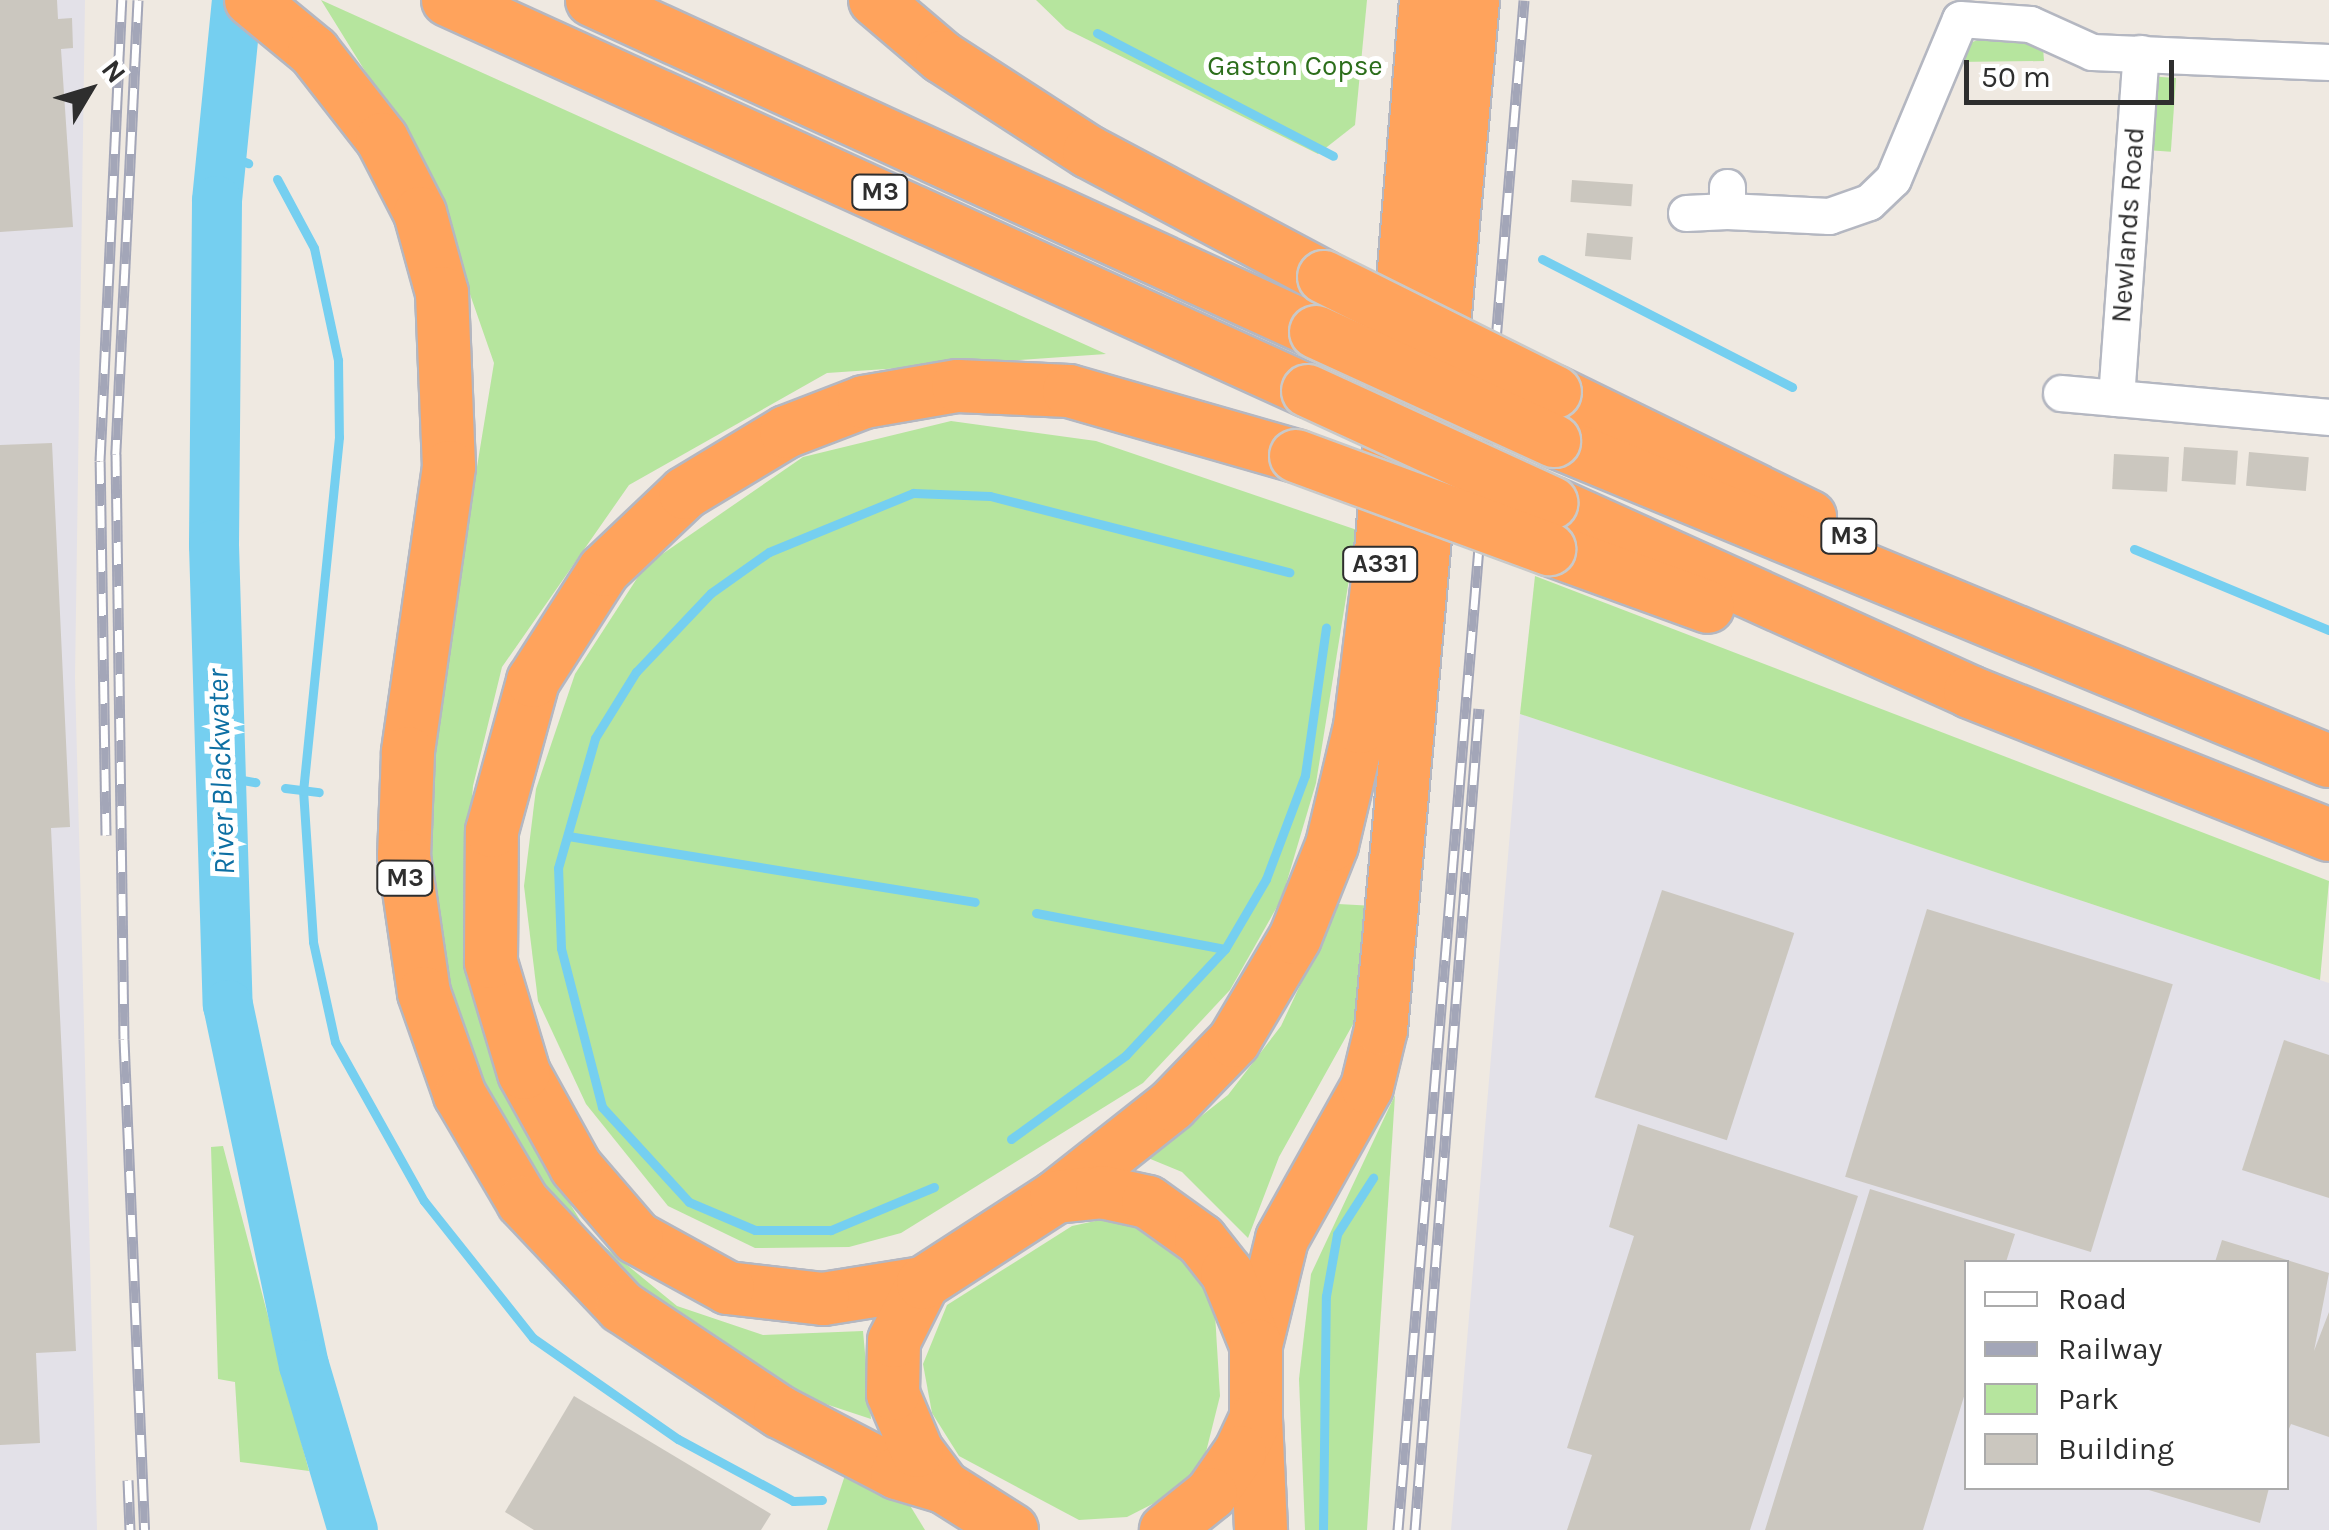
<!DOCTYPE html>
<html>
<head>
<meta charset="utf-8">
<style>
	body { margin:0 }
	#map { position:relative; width:2329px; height:1530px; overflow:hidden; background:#efe9e1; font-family:Karla,sans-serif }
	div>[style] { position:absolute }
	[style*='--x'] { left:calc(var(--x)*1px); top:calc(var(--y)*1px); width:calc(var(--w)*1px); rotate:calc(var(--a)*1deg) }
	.industrial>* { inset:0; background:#e3e1e8 }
	.green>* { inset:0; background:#b6e59e; transform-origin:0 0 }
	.stream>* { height:9px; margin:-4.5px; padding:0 4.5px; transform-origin:4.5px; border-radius:4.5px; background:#75cff0 }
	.river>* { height:50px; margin:-25px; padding:0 25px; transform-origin:25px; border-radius:25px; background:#75cff0 }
	.building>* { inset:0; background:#cbc7bf; transform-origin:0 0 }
	.roads { filter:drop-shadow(2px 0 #b4b7c1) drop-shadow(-2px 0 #b4b7c1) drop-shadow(0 2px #b4b7c1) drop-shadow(0 -2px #b4b7c1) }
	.minor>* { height:35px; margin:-17.5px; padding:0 17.5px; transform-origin:17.5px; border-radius:17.5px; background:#fff }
	.highway>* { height:52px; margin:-26px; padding:0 26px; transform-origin:26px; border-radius:26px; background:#ffa35c }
	.rail>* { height:11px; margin-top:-5.5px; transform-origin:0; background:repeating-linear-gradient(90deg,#fff 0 22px,#a3a6b8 0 44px); box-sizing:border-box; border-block:2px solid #a3a6b8 }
	.bridges { filter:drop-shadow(2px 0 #c9c9c9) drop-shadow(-2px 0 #c9c9c9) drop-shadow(0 2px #c9c9c9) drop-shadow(0 -2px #c9c9c9) }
	.highway-bridge>* { height:52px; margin:-26px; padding:0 26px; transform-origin:26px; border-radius:26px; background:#ffa35c }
	span { translate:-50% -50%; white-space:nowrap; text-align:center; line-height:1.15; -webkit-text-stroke:10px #fff; paint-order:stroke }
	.shield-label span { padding:2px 8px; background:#fff; border:2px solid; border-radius:8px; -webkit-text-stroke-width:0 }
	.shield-label { font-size:25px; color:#2e2e2e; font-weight:700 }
	.park-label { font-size:28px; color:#2c6e1b }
	.street-label { font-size:28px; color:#2e2e2e }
	.water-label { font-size:30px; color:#0d6fa3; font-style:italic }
	.legend { position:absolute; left:1964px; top:1260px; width:325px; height:230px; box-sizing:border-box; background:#fff; border:2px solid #ababab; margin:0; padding:12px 18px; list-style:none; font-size:30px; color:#2e2e2e }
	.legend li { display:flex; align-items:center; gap:20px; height:50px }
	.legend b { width:50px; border:2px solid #ababab }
	.north { position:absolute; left:40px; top:40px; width:100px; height:100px; -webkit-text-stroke:8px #fff; paint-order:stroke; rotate:52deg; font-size:28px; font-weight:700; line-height:40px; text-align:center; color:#2e2e2e }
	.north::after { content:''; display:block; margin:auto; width:35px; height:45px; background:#2e2e2e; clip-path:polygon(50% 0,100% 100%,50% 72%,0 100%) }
	.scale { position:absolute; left:1964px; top:60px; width:210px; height:45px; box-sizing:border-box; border:5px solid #2e2e2e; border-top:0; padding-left:12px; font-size:30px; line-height:35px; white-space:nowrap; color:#2e2e2e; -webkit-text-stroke:8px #fff; paint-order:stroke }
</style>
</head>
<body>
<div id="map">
	<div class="industrial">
		<i style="clip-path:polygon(0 0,85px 0,75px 678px,97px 1530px,0 1530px)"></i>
		<i style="clip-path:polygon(evenodd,1520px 714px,2329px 983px,2329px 1530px,1451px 1530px,1520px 714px,1966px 1262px,2286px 1262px,2286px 1488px,1966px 1488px,1966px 1262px)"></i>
	</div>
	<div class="green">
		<i style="clip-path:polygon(321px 0,1106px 354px,827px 373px,629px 485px,502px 667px,473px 786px,463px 910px,490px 1043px,532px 1142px,588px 1233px,677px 1306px,763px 1335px,863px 1331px,871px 1419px,774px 1387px,685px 1338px,522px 1172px,473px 1078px,425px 907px,429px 760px,494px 363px,427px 171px)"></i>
		<i style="clip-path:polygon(1036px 0,1367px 0,1355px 125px,1318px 154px,1066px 29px)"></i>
		<i style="clip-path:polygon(1998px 31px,2043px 47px,2044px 61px,1956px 62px,1952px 51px)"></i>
		<i style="left:2176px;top:78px;width:74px;height:18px;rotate:94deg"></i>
		<i style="clip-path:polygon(951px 421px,1096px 441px,1357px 530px,1316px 783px,1282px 898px,1230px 990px,1143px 1083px,901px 1233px,849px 1247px,755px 1248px,668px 1206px,586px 1104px,538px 1001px,524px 886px,536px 789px,575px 674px,645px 566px,803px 457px)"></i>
		<i style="clip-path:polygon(1535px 576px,2329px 881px,2320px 980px,1520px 714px)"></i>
		<i style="clip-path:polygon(1338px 904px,1375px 906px,1362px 1008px,1279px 1157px,1248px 1238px,1182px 1172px,1148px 1158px,1228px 1095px,1281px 1026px)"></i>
		<i style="clip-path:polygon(1395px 1095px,1367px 1530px,1305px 1530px,1299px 1379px,1311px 1274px)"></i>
		<i style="clip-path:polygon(223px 1146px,309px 1471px,240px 1462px,235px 1382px,218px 1379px,211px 1147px)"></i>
		<i style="clip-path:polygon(1114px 1217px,1166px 1238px,1199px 1274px,1215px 1314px,1220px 1396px,1204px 1460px,1176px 1492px,1127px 1517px,1079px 1520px,959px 1456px,932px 1413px,923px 1364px,947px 1305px,1072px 1226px)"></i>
		<i style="clip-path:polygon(847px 1469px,906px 1499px,925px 1530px,827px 1530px)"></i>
	</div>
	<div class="stream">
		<i style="--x:1097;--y:33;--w:266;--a:27.5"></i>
		<i style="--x:224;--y:154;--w:26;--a:21"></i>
		<i style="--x:277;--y:179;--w:78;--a:61.8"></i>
		<i style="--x:314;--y:248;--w:115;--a:77.9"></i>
		<i style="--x:338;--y:360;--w:77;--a:89.3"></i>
		<i style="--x:339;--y:437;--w:355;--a:95.8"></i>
		<i style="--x:303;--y:790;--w:152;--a:86.2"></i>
		<i style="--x:313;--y:942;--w:102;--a:77.6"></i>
		<i style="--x:335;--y:1042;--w:182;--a:60.8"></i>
		<i style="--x:424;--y:1201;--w:175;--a:51.5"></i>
		<i style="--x:533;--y:1338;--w:177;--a:34.9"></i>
		<i style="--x:678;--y:1439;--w:131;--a:28.3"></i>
		<i style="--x:793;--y:1501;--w:29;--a:-2"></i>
		<i style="--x:1542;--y:259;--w:281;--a:27.1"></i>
		<i style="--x:2134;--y:549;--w:211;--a:22.6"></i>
		<i style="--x:220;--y:776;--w:36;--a:10"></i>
		<i style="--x:285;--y:788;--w:34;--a:7"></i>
		<i style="--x:568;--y:836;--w:412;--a:9.2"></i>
		<i style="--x:1036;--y:913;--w:192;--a:10.8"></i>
		<i style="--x:1011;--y:1139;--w:142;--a:-36.1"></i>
		<i style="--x:1126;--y:1055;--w:145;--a:-47"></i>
		<i style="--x:1225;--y:949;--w:81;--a:-59.6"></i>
		<i style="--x:1266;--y:879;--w:111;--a:-69.4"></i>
		<i style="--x:1305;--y:775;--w:149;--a:-81.9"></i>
		<i style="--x:934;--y:1187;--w:112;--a:157.3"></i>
		<i style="--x:831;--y:1230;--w:76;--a:180"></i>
		<i style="--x:755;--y:1230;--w:72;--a:-157"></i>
		<i style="--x:689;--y:1202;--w:129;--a:-132.5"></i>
		<i style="--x:602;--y:1107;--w:164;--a:-104.5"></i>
		<i style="--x:561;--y:948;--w:80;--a:-92.1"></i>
		<i style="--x:558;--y:868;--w:135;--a:-74.1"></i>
		<i style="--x:595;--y:738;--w:78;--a:-58.2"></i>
		<i style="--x:636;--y:672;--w:109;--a:-46.5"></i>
		<i style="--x:711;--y:593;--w:71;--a:-35.3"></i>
		<i style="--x:769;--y:552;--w:156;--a:-22.3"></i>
		<i style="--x:913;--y:493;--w:77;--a:2.2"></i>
		<i style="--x:990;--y:496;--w:309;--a:14.3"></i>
		<i style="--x:1323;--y:1530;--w:234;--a:-89.3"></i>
		<i style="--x:1326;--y:1296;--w:63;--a:-79.9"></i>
		<i style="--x:1337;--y:1234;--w:67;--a:-57.3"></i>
	</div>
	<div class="river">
		<i style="--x:237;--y:0;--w:202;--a:95.7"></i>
		<i style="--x:217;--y:201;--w:344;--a:90.5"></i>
		<i style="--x:214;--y:545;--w:460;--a:88.3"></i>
		<i style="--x:228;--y:1005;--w:368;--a:78.1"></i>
		<i style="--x:304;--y:1365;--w:172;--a:73.5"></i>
	</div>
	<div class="building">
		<i style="clip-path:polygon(0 0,57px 0,58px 19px,72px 18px,73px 48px,61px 49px,73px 227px,0 232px)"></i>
		<i style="left:1572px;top:180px;width:61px;height:22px;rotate:4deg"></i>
		<i style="left:1587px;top:233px;width:46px;height:23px;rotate:5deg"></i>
		<i style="clip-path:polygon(52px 443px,70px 827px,51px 828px,76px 1351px,36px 1353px,40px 1443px,0 1445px,0 445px)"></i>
		<i style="left:2184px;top:447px;width:54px;height:34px;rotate:4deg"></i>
		<i style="left:2249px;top:452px;width:60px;height:34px;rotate:5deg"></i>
		<i style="left:2114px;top:454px;width:55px;height:35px;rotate:3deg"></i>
		<i style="left:1662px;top:890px;width:139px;height:218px;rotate:18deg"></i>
		<i style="left:1927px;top:909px;width:257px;height:280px;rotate:17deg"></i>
		<i style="clip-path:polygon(2284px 1040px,2329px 1055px,2329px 1198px,2242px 1170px)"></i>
		<i style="clip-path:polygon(1638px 1124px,1858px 1196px,1750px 1530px,1567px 1530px,1592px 1455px,1567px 1448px,1634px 1236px,1609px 1227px)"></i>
		<i style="clip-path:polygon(1870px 1189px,2015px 1234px,2006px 1262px,1966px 1262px,1966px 1390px,1923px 1530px,1765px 1530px)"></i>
		<i style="clip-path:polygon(2222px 1240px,2329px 1273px,2314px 1351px,2329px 1312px,2329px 1437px,2291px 1424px,2286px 1436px,2286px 1262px,2215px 1262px)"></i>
		<i style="clip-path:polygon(574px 1396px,771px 1514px,761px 1530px,534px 1530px,505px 1512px)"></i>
		<i style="clip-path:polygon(2142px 1488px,2269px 1488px,2260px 1523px)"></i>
	</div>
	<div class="roads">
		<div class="minor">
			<i style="--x:1727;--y:187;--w:24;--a:90"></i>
			<i style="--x:1727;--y:211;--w:102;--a:2.8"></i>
			<i style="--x:1829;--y:216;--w:42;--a:-19.3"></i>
			<i style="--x:1869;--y:202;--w:33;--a:-44"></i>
			<i style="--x:1893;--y:179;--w:173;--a:-67.3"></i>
			<i style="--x:1960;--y:19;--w:70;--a:4.1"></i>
			<i style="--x:2030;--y:24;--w:68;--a:24.3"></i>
			<i style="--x:2092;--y:52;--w:237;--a:2.4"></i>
			<i style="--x:1686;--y:213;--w:41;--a:-2.8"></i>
			<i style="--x:2061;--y:393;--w:269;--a:5.1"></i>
			<i style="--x:2116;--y:398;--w:346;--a:-85.9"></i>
		</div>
		<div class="highway">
			<i style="--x:251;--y:0;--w:82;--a:39.5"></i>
			<i style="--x:314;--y:52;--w:110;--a:52"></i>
			<i style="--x:382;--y:139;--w:83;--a:62.8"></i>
			<i style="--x:420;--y:213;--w:83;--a:74.6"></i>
			<i style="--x:442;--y:293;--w:174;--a:87.7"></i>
			<i style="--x:449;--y:467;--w:289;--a:98.2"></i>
			<i style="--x:408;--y:753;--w:103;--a:92.2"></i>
			<i style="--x:404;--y:856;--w:138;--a:81.7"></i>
			<i style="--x:424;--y:993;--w:108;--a:70.6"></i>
			<i style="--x:460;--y:1095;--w:124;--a:59.5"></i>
			<i style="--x:523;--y:1202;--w:144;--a:46.7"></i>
			<i style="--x:622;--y:1307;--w:190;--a:33.6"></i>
			<i style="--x:780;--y:1412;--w:132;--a:27.5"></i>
			<i style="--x:897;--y:1473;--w:49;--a:16.6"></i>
			<i style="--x:448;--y:0;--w:945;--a:24.45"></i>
			<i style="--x:592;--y:0;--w:796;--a:24.63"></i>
			<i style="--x:875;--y:0;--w:88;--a:40.4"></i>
			<i style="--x:942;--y:57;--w:175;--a:32.9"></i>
			<i style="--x:1089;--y:152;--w:266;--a:28"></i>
			<i style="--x:1555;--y:392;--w:284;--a:26.1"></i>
			<i style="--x:1554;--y:441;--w:838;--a:22.44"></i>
			<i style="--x:1552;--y:503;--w:459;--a:24.3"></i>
			<i style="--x:1970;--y:692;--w:386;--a:21.7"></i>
			<i style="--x:1549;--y:549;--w:169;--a:20"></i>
			<i style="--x:1056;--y:1197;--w:148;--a:-38.4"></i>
			<i style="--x:1172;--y:1105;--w:89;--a:-45.9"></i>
			<i style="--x:1234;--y:1041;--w:120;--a:-59.4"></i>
			<i style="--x:1295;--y:938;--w:100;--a:-68.3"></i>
			<i style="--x:1332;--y:845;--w:121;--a:-76.7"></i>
			<i style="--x:1360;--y:727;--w:164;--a:-83"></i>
			<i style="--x:1380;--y:564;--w:566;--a:-85.34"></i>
			<i style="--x:923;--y:1283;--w:101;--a:170.9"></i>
			<i style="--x:823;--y:1299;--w:96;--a:-173.4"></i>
			<i style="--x:728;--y:1288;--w:104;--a:-151.2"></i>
			<i style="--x:637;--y:1238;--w:94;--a:-130.7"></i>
			<i style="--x:576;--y:1167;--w:107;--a:-119"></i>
			<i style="--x:524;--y:1073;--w:116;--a:-106.6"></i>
			<i style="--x:491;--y:962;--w:131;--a:-89.6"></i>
			<i style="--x:492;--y:831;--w:156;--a:-74.7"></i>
			<i style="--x:533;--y:681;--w:132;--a:-57.4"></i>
			<i style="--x:604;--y:570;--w:112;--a:-43.5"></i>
			<i style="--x:685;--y:493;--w:118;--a:-31.1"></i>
			<i style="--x:786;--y:432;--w:84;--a:-21"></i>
			<i style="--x:864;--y:402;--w:95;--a:-9.7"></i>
			<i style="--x:958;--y:386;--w:111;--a:2.6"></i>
			<i style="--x:1069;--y:391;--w:236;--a:16"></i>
			<i style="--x:1256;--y:1345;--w:109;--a:-76.2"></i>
			<i style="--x:1282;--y:1239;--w:174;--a:-60.8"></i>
			<i style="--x:1367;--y:1087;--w:60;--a:-76.4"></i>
			<i style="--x:1381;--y:1029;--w:1033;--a:-84.89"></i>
			<i style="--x:1256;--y:1419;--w:111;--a:87.4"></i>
			<i style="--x:1012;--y:1530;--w:80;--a:-147.7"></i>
			<i style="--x:944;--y:1487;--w:45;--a:-126.9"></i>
			<i style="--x:917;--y:1451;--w:62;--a:-112.8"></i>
			<i style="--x:893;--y:1394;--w:53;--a:-88.9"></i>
			<i style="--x:894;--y:1341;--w:65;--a:-63.4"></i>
			<i style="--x:923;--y:1283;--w:158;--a:-32.9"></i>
			<i style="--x:1056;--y:1197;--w:46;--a:-6.2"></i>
			<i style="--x:1102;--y:1192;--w:47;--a:12.3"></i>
			<i style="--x:1148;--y:1202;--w:65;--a:35.6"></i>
			<i style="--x:1201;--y:1240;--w:42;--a:51.8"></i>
			<i style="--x:1227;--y:1273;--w:78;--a:68.1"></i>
			<i style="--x:1256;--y:1345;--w:73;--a:90"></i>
			<i style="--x:1256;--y:1418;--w:38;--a:115"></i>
			<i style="--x:1240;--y:1452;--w:51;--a:124.6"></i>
			<i style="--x:1211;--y:1494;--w:58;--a:141.3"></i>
		</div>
	</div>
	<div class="rail">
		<i style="--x:138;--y:0;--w:455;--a:92.8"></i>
		<i style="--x:116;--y:454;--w:585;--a:89.22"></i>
		<i style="--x:124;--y:1039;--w:491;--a:87.6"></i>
		<i style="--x:106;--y:835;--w:374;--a:-90.9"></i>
		<i style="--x:100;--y:461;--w:462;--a:-87.3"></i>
		<i style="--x:128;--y:1480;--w:50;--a:87.7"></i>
		<i style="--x:1398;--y:1530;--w:1535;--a:-85.29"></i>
		<i style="--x:1415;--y:1530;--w:824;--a:-85.55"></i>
	</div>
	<div class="bridges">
		<div class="highway-bridge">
			<i style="--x:1324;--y:277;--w:258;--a:26.5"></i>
			<i style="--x:1316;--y:332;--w:262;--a:24.6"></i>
			<i style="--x:1308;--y:391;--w:268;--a:24.7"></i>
			<i style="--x:1296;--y:456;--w:270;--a:20.2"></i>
		</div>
	</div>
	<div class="shield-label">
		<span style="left:880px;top:192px">M3</span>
		<span style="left:1849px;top:536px">M3</span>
		<span style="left:1380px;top:564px">A331</span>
		<span style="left:405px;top:878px">M3</span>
	</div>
	<div class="park-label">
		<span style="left:1295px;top:66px">Gaston Copse</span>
	</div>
	<div class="street-label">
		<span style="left:2128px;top:225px;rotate:-86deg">Newlands Road</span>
	</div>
	<div class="water-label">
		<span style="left:221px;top:772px;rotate:-92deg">River Blackwater</span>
	</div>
	<ul class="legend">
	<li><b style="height:12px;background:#fff"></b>Road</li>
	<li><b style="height:12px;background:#a3a6b8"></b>Railway</li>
	<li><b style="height:28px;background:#b6e59e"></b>Park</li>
	<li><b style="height:28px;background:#cbc7bf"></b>Building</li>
	</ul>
	<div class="north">N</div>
	<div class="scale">50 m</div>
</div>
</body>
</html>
